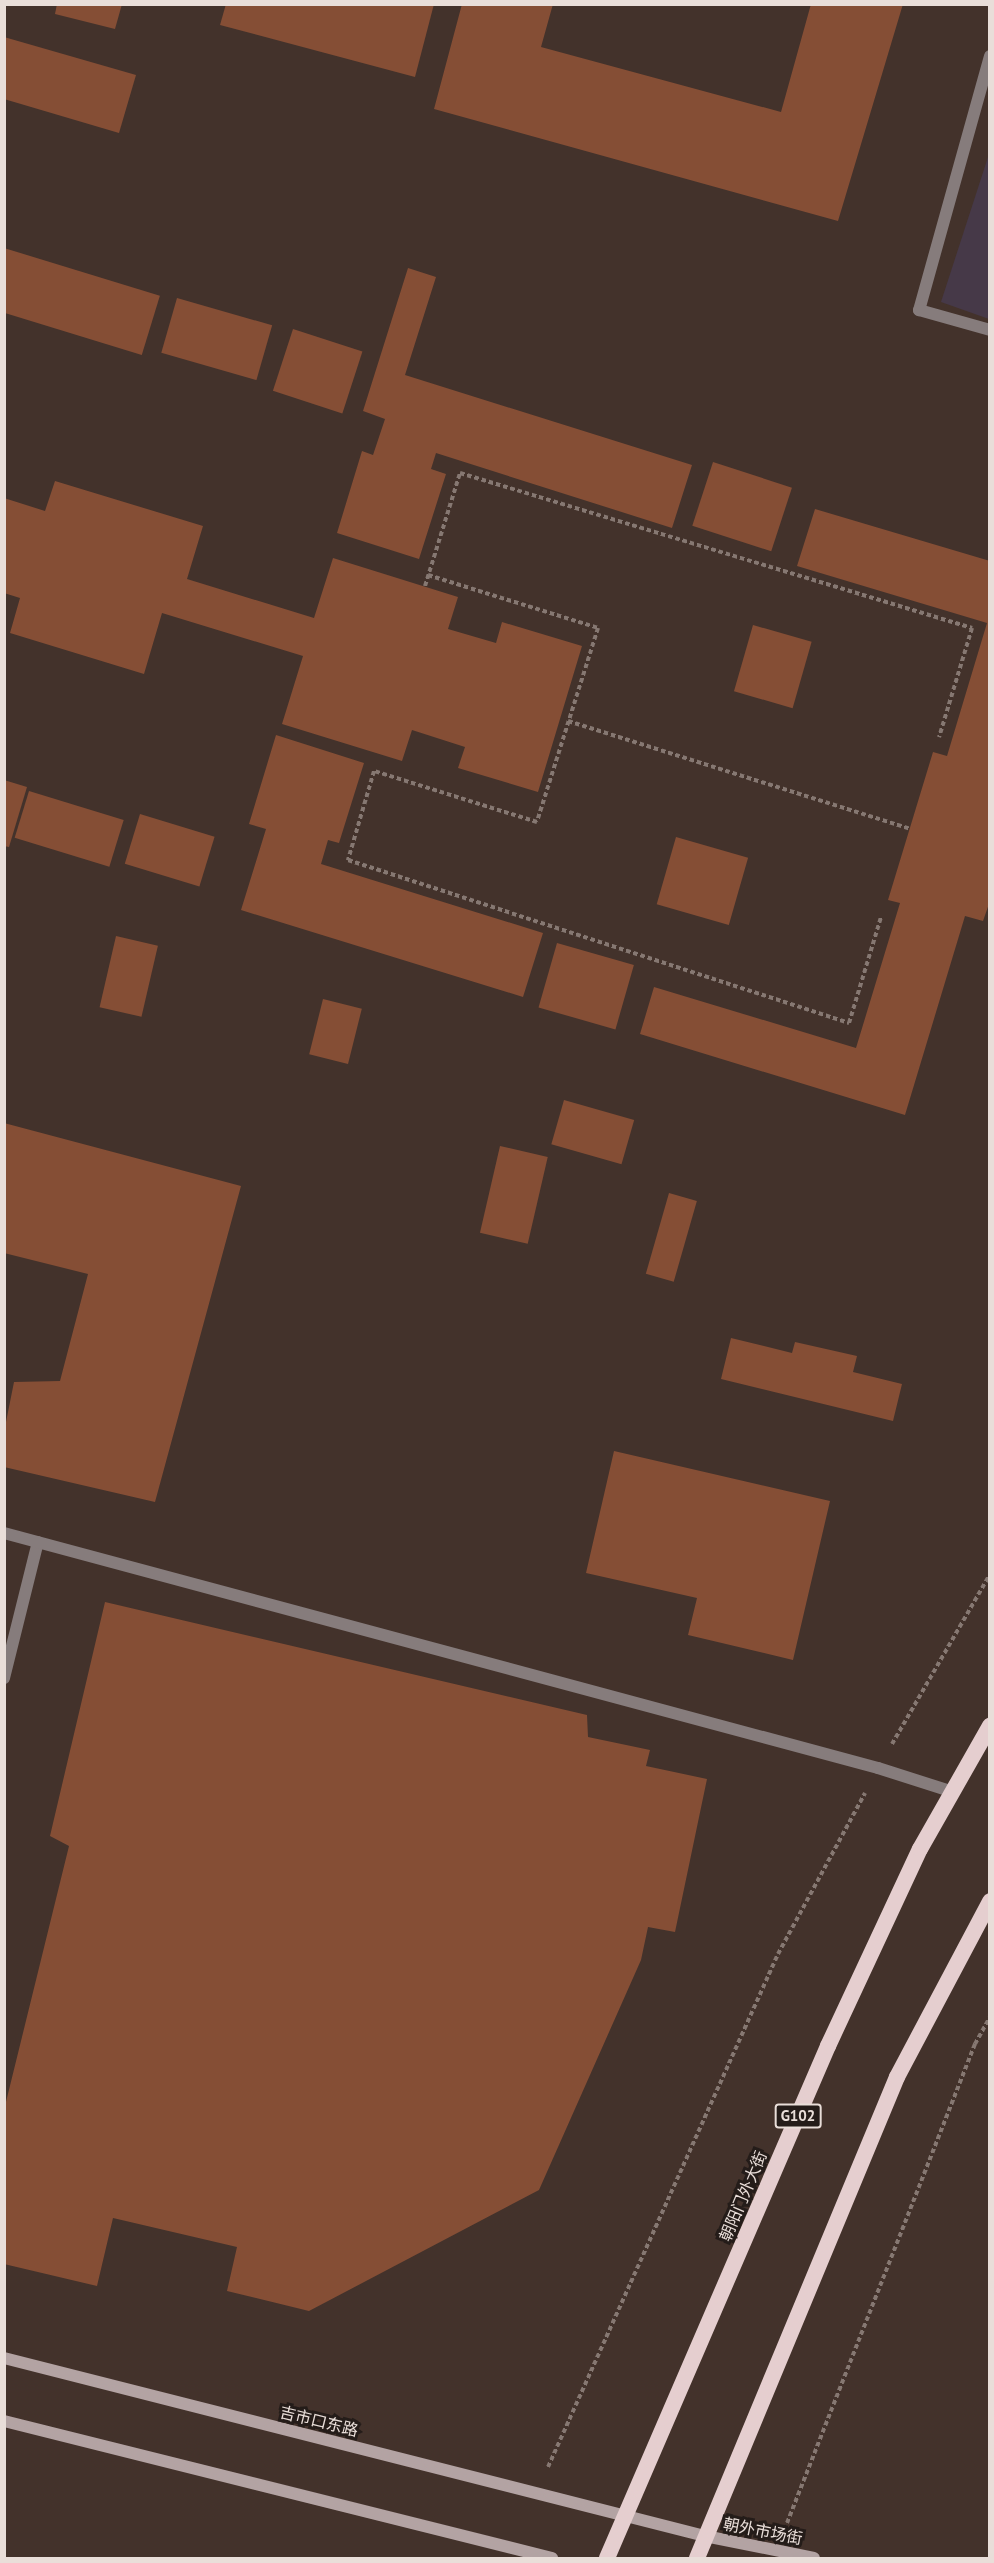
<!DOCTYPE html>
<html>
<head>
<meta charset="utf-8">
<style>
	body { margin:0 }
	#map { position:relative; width:994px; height:2563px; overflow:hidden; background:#43322b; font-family:"PT Sans","Noto Sans SC",sans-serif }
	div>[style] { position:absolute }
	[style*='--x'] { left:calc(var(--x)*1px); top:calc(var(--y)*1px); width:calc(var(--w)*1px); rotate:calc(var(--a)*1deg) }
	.commercial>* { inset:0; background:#463948 }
	.building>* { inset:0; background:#854e35; transform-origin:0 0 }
	.path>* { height:4px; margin-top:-2px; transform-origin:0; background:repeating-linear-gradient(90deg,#867872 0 4.5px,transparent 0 7.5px) }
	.service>* { height:12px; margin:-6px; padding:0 6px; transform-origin:6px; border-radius:6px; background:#867c7c }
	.minor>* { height:12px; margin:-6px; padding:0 6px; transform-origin:6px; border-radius:6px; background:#867c7c }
	.secondary>* { height:12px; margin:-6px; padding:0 6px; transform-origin:6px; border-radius:6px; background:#b3a3a3 }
	.trunk>* { height:16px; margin:-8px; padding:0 8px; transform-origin:8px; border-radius:8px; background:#e5cecf }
	span { translate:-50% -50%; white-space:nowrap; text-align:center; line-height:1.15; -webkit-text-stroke:6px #241c19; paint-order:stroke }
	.shield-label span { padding:2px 4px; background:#241c19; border:2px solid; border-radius:4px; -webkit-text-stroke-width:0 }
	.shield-label { font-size:15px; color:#e9ded9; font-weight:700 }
	.street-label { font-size:16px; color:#e9ded9 }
	.frame { position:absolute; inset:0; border:6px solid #e9ded9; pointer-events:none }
</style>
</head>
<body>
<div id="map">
	<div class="commercial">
		<i style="clip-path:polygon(989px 154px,990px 319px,989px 319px,941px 302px)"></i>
	</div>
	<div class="building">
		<i style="clip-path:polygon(57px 4px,122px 4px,115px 29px,55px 14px)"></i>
		<i style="clip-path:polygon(226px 4px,434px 4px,415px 77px,220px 25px)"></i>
		<i style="clip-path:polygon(462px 4px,553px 4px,541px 47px,781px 112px,811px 4px,903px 4px,838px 221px,434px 109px)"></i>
		<i style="clip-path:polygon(4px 37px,136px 75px,119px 133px,4px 99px)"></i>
		<i style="left:4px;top:248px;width:163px;height:62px;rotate:17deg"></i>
		<i style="clip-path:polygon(408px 268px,436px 277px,405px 375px,692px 465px,672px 528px,436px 453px,431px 469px,446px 474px,419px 559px,337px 533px,362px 451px,373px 455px,385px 419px,363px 411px)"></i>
		<i style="left:177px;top:298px;width:99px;height:57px;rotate:16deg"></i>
		<i style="left:293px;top:329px;width:73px;height:65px;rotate:18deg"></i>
		<i style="left:713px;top:462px;width:83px;height:67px;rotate:18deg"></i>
		<i style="clip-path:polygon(55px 481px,203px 526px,187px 579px,314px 618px,333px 558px,458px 597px,448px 629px,496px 643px,502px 622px,582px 646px,538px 792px,458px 768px,465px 747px,412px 730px,402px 761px,282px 724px,303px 656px,162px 613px,144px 674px,10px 633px,20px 598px,4px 593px,4px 498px,45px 511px)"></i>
		<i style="clip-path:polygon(815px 509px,990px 561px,990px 901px,983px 921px,965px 916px,905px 1115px,640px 1034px,654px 987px,856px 1048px,900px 903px,888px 900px,933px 752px,947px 756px,987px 623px,797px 566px)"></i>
		<i style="left:753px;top:625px;width:61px;height:69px;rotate:16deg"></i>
		<i style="clip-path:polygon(276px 735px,364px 763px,339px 843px,328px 840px,321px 864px,543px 933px,523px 997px,241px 910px,266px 829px,249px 824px)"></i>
		<i style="clip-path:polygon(4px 780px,27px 787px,9px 847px,4px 846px)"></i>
		<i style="left:29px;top:791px;width:99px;height:49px;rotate:17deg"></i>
		<i style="left:140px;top:814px;width:78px;height:52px;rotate:17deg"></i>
		<i style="left:676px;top:837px;width:75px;height:70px;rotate:16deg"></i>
		<i style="left:116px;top:936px;width:43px;height:73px;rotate:13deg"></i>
		<i style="left:557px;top:943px;width:80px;height:67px;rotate:16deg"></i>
		<i style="left:323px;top:999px;width:40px;height:57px;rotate:14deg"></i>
		<i style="left:564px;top:1100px;width:73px;height:46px;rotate:16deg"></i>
		<i style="clip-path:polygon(4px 1123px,241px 1186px,155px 1502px,4px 1467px,4px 1432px,14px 1382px,60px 1381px,88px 1274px,4px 1253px)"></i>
		<i style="left:500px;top:1146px;width:49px;height:89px;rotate:13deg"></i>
		<i style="left:669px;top:1193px;width:29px;height:84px;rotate:16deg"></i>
		<i style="clip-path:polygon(731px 1338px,792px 1353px,795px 1342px,857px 1356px,853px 1372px,902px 1384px,893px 1421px,721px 1379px)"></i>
		<i style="clip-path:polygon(614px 1451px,830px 1501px,793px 1660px,688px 1635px,697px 1598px,586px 1573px)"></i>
		<i style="clip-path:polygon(105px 1602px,587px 1715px,588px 1737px,650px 1750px,646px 1766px,707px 1779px,675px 1932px,648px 1927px,641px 1960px,539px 2190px,309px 2311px,227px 2291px,237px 2247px,113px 2218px,97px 2286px,4px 2264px,4px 2110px,69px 1846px,50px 1836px)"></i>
	</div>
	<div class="path">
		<i style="--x:428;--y:575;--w:178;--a:17.3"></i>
		<i style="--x:598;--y:628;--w:203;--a:107.5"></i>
		<i style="--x:537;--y:822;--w:171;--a:-162.6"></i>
		<i style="--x:374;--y:771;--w:93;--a:106.3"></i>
		<i style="--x:348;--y:860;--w:527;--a:18.02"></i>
		<i style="--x:849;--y:1023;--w:111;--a:-73.2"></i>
		<i style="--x:425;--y:586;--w:118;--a:-72.8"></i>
		<i style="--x:460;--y:473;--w:535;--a:16.84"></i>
		<i style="--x:972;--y:628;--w:114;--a:106.8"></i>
		<i style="--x:568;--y:721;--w:359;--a:17.5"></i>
		<i style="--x:892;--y:1744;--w:196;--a:-60"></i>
		<i style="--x:548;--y:2467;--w:562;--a:-65.85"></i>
		<i style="--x:778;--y:1954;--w:183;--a:-61.6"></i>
		<i style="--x:787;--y:2523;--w:515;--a:-68.57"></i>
		<i style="--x:975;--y:2044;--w:31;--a:-61"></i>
	</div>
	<div class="service">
		<i style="--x:990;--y:56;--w:264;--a:105.6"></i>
		<i style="--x:919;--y:310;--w:74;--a:15.7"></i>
		<i style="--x:4;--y:1678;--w:140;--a:-76"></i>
	</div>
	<div class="minor">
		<i style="--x:4;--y:1533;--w:905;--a:15.05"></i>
		<i style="--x:878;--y:1768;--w:79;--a:17.7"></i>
	</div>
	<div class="secondary">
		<i style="--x:4;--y:2358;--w:723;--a:14.25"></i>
		<i style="--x:705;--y:2536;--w:111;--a:11.4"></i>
		<i style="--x:4;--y:2421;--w:565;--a:14.04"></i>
	</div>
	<div class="trunk">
		<i style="--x:607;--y:2558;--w:558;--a:-66.65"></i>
		<i style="--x:828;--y:2046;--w:217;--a:-65"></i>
		<i style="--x:920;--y:1849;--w:142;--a:-60.4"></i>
		<i style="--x:697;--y:2558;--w:521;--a:-67.42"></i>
		<i style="--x:897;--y:2077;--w:199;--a:-62.1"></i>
	</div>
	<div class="shield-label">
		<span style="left:798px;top:2116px">G102</span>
	</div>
	<div class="street-label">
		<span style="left:743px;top:2196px;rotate:-67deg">朝阳门外大街</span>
		<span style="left:319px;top:2421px;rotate:14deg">吉市口东路</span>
		<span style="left:763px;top:2531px;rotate:11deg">朝外市场街</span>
	</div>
	<div class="frame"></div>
</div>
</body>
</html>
